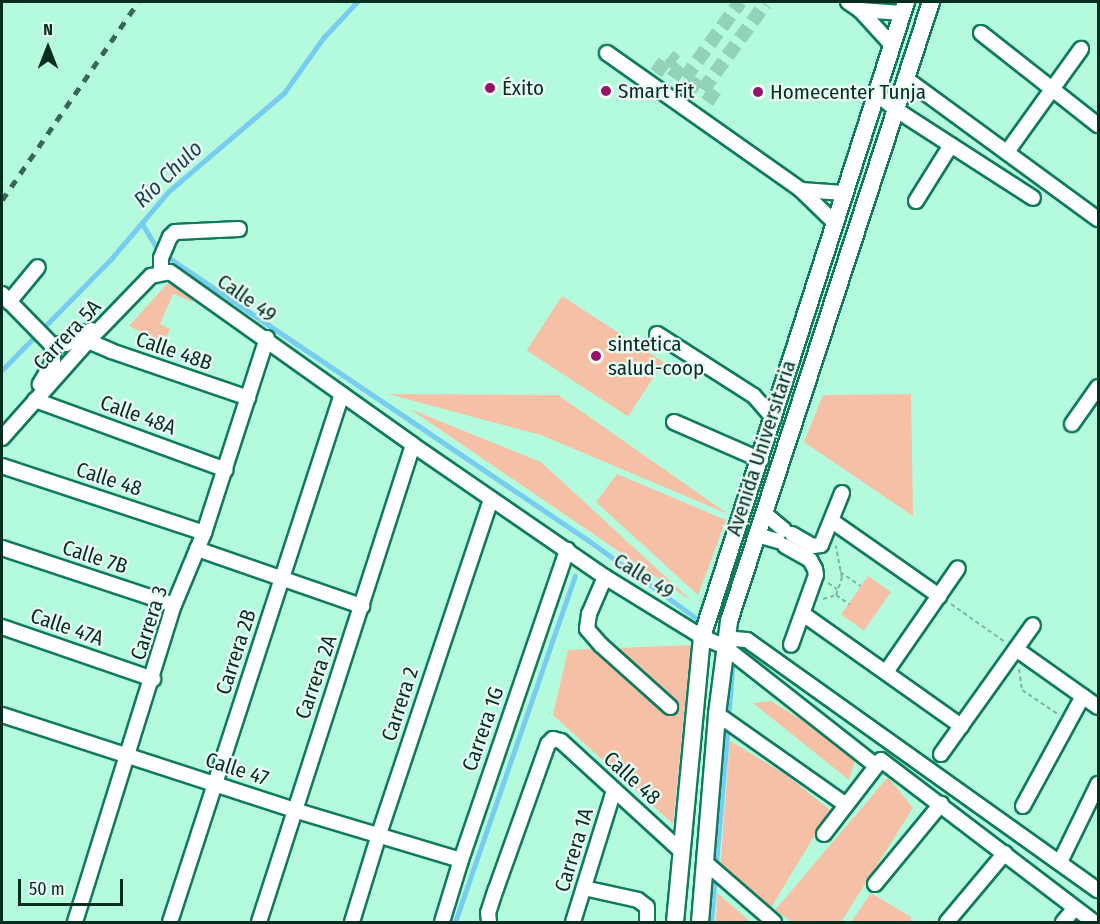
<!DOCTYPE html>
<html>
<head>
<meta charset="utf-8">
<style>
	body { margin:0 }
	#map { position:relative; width:1100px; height:924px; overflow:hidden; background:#b4fbde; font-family:"Fira Sans Condensed",sans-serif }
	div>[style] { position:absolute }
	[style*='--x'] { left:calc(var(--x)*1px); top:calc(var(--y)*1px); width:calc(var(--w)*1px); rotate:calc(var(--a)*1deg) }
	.green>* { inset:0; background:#f5c0a6; transform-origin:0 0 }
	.stream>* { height:4.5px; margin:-2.25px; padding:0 2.25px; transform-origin:2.25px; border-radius:2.25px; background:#77ccf0 }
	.minor-tunnel>* { height:14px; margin-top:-7px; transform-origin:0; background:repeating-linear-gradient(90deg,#91d2b8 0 14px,transparent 0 21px) }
	.path>* { height:2px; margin-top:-1px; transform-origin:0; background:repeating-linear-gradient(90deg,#79b69e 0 4.5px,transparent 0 7.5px) }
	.roads { filter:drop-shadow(2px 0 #107b5c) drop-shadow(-2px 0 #107b5c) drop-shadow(0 2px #107b5c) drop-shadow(0 -2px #107b5c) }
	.minor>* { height:14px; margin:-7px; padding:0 7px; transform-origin:7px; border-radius:7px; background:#fff }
	.major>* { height:16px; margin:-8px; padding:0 8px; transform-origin:8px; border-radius:8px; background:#fff }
	.rail>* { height:4.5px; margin-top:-2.25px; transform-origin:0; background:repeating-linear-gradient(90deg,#376857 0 8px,transparent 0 16px) }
	.dots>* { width:16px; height:16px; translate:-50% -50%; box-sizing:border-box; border:3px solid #eafbf3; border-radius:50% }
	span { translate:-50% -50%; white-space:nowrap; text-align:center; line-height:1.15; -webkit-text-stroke:4.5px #eafbf3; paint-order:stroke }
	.poi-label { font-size:21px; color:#052e21 }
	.left { translate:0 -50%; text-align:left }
	.street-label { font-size:21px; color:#052e21 }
	.water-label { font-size:22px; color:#1b4150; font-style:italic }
	.frame { position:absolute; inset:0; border:3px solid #052e21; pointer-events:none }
	.north { position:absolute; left:18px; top:18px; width:60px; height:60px; -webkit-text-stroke:4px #eafbf3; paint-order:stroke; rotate:0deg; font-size:16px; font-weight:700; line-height:24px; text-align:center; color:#052e21 }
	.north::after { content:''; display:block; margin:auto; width:21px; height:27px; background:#052e21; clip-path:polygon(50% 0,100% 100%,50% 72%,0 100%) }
	.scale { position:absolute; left:18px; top:879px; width:105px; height:27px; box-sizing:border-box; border:3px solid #052e21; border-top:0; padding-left:8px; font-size:18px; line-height:21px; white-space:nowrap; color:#052e21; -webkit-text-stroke:4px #eafbf3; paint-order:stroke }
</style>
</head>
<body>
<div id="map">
	<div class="green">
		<i style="clip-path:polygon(167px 284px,175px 284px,191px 295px,193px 302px,173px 294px,160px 324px,170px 329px,163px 343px,129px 326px)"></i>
		<i style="left:562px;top:296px;width:121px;height:65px;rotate:33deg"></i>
		<i style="clip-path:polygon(388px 394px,558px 395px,728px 514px,541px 435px)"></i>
		<i style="clip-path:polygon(911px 394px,913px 516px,804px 442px,823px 395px)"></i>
		<i style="clip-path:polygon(410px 409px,541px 462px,693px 602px)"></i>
		<i style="clip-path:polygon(617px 474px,726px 520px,698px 595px,596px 502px)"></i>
		<i style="left:868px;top:576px;width:28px;height:47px;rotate:35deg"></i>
		<i style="clip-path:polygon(691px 645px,673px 824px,553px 715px,568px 650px)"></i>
		<i style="clip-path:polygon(771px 701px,857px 754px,849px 780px,753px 703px)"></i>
		<i style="clip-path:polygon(730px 741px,785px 774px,830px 810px,769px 911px,720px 869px)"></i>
		<i style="clip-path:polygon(888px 777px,913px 808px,841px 922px,792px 922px,775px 910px)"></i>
		<i style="clip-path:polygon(717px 893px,751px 922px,716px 922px)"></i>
		<i style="clip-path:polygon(871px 893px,911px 917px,911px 922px,851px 922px)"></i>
	</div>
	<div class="stream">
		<i style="--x:142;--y:223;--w:33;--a:59"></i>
		<i style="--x:159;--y:251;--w:517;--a:33.97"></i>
		<i style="--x:588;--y:540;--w:133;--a:35.8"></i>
		<i style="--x:2;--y:370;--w:156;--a:-45.5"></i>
		<i style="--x:111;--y:259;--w:88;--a:-49.6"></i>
		<i style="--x:168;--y:192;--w:153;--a:-40.5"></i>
		<i style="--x:284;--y:93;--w:69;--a:-54.5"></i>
		<i style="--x:324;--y:37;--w:48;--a:-46.7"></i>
		<i style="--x:729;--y:709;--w:51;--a:-85.5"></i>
		<i style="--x:455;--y:922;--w:366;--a:-70.9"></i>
		<i style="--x:711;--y:922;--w:188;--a:-85.1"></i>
	</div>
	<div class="minor-tunnel">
		<i style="--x:656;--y:73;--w:21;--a:-53"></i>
		<i style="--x:669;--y:56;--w:9;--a:41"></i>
		<i style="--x:676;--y:62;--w:8;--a:130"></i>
		<i style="--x:671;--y:68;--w:61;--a:35"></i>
		<i style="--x:685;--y:78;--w:94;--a:-54.1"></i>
		<i style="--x:703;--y:90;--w:106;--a:-54.2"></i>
	</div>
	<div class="path">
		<i style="--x:840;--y:572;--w:25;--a:34"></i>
		<i style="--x:828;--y:583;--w:11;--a:34"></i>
		<i style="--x:836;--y:595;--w:18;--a:-71"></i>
		<i style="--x:842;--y:578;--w:33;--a:-101"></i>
		<i style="--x:823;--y:599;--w:14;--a:-17"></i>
		<i style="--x:836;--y:595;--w:16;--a:35"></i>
		<i style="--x:951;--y:604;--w:66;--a:35.1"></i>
		<i style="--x:1019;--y:669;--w:21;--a:82"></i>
		<i style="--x:1022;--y:690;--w:45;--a:34"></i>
	</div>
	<div class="roads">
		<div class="minor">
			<i style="--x:848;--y:2;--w:14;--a:34"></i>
			<i style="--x:860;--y:10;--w:46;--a:47.6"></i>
			<i style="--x:860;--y:10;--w:42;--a:4.1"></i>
			<i style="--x:981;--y:33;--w:149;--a:38.2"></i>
			<i style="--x:607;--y:53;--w:237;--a:35.2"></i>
			<i style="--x:801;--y:190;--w:47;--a:44.1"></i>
			<i style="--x:905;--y:78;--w:239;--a:36.2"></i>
			<i style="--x:876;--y:93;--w:25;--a:40"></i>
			<i style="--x:895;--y:109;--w:164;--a:32.8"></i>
			<i style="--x:1007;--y:152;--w:127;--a:-54.3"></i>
			<i style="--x:801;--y:190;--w:43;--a:4"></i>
			<i style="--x:916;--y:201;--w:66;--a:-58"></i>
			<i style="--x:161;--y:272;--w:14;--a:-90"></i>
			<i style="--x:161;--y:258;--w:23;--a:-67"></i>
			<i style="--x:170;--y:237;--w:7;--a:-45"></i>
			<i style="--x:175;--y:232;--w:64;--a:-2.7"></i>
			<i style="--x:2;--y:294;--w:71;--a:45.6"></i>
			<i style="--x:52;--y:345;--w:17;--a:87"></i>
			<i style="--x:53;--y:362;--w:26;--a:121"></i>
			<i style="--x:9;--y:302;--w:45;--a:-50.4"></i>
			<i style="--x:657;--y:334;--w:115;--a:32.6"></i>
			<i style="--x:754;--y:396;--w:30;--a:49"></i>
			<i style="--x:88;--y:341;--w:25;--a:23"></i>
			<i style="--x:111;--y:351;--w:145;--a:18.9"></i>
			<i style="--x:52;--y:345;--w:14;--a:-4"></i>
			<i style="--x:66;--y:344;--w:29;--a:-29"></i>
			<i style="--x:35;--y:400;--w:203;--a:20.1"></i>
			<i style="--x:674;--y:422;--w:95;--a:23.6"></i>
			<i style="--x:1072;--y:424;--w:45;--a:-54.9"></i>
			<i style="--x:2;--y:438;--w:130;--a:-48.4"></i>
			<i style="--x:88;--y:341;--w:91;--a:-45.9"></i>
			<i style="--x:151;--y:276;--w:19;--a:-12"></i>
			<i style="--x:170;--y:272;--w:298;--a:35.4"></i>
			<i style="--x:413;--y:445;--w:233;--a:34.5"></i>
			<i style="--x:605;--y:577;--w:114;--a:31.7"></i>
			<i style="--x:702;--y:637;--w:25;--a:23"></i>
			<i style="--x:725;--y:647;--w:192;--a:38.2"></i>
			<i style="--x:2;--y:466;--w:213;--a:18.3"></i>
			<i style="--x:764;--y:513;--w:26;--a:40"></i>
			<i style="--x:832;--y:521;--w:131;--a:35"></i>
			<i style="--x:792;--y:534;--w:24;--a:30"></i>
			<i style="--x:813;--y:546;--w:8;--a:-7"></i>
			<i style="--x:821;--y:545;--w:56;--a:-68"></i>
			<i style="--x:757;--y:535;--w:22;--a:16"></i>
			<i style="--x:785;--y:546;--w:29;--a:29"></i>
			<i style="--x:810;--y:560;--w:10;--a:61"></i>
			<i style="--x:815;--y:569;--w:6;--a:81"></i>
			<i style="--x:816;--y:575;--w:74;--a:109.7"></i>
			<i style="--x:2;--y:548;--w:181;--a:18.3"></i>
			<i style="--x:197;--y:549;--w:175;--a:19.1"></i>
			<i style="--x:605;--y:577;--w:40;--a:113.4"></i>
			<i style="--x:589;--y:614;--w:15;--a:98"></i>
			<i style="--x:587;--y:629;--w:21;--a:49"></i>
			<i style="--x:601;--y:645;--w:93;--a:41.9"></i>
			<i style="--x:803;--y:614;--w:194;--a:35.3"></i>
			<i style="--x:2;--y:627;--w:160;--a:19"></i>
			<i style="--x:725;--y:647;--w:12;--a:-42"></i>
			<i style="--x:734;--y:639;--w:13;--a:4"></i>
			<i style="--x:747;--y:640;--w:431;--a:35.5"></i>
			<i style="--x:1016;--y:649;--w:100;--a:35.3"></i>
			<i style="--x:886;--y:672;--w:126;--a:-55.3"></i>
			<i style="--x:717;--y:714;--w:158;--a:35.2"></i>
			<i style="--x:2;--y:715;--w:307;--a:18"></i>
			<i style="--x:294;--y:810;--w:174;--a:16.7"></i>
			<i style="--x:941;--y:754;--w:158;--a:-54.5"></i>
			<i style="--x:1023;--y:806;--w:125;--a:-61.4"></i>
			<i style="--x:824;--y:834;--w:93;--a:-52.4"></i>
			<i style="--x:881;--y:760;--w:268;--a:37.3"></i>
			<i style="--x:1060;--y:862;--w:87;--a:-64"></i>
			<i style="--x:706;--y:863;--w:90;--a:40.9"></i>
			<i style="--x:875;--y:884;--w:104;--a:-50.5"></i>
			<i style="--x:584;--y:888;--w:55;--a:12.5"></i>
			<i style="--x:638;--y:900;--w:11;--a:38"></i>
			<i style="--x:647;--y:907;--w:15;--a:90"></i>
			<i style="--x:75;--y:922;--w:332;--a:-72.7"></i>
			<i style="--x:174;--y:605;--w:78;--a:-67.4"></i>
			<i style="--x:204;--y:533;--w:205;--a:-72.1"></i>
			<i style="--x:170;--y:922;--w:555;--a:-71.96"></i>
			<i style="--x:259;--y:922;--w:501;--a:-72.11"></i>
			<i style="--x:352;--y:922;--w:92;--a:-72.9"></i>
			<i style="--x:379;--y:834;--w:353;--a:-71.5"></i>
			<i style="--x:442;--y:922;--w:65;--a:-73"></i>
			<i style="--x:461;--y:860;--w:328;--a:-71.1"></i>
			<i style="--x:489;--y:922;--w:9;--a:-96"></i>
			<i style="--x:488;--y:913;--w:25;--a:-72"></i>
			<i style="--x:496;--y:889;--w:154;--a:-70.3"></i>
			<i style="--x:548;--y:744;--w:7;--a:-45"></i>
			<i style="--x:553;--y:739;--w:8;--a:14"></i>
			<i style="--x:561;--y:741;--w:163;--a:42.5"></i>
			<i style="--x:573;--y:922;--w:138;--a:-72.7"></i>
			<i style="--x:947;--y:922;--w:90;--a:-50"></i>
			<i style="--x:1063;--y:922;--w:18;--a:-49"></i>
		</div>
		<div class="major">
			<i style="--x:675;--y:922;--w:286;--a:-84.6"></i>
			<i style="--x:702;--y:637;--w:667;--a:-72.19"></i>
			<i style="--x:700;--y:922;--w:209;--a:-85.3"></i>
			<i style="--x:717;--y:714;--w:94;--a:-82.6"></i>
			<i style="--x:729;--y:621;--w:651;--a:-71.93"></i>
		</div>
	</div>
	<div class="rail">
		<i style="--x:2;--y:200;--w:240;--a:-55.5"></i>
	</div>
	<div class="dots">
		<i style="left:490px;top:88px;background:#971369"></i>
		<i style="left:606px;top:91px;background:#971369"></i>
		<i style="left:758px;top:92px;background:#971369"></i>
		<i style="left:596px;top:356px;background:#971369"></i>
	</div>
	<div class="poi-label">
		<span class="left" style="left:502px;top:88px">Éxito</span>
		<span class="left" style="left:618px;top:91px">Smart Fit</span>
		<span class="left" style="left:770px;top:92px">Homecenter Tunja</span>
		<span class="left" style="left:608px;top:356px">sintetica<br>salud-coop</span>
	</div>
	<div class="street-label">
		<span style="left:247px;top:298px;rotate:35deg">Calle 49</span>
		<span style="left:67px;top:335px;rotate:-47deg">Carrera 5A</span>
		<span style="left:174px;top:351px;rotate:19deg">Calle 48B</span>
		<span style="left:138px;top:415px;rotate:20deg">Calle 48A</span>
		<span style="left:761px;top:448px;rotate:-72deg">Avenida Universitaria</span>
		<span style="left:109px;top:479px;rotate:18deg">Calle 48</span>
		<span style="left:95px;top:557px;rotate:18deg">Calle 7B</span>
		<span style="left:644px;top:576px;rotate:32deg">Calle 49</span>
		<span style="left:149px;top:623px;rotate:-72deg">Carrera 3</span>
		<span style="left:67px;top:627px;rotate:19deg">Calle 47A</span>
		<span style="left:236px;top:652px;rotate:-72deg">Carrera 2B</span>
		<span style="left:316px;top:677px;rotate:-71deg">Carrera 2A</span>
		<span style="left:400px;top:704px;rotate:-72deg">Carrera 2</span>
		<span style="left:483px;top:729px;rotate:-71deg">Carrera 1G</span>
		<span style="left:237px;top:769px;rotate:18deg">Calle 47</span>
		<span style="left:632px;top:778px;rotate:42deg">Calle 48</span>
		<span style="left:574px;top:850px;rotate:-73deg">Carrera 1A</span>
	</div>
	<div class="water-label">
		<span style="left:168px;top:174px;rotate:-44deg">Río Chulo</span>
	</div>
	<div class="frame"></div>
	<div class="north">N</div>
	<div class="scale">50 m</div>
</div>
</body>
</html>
